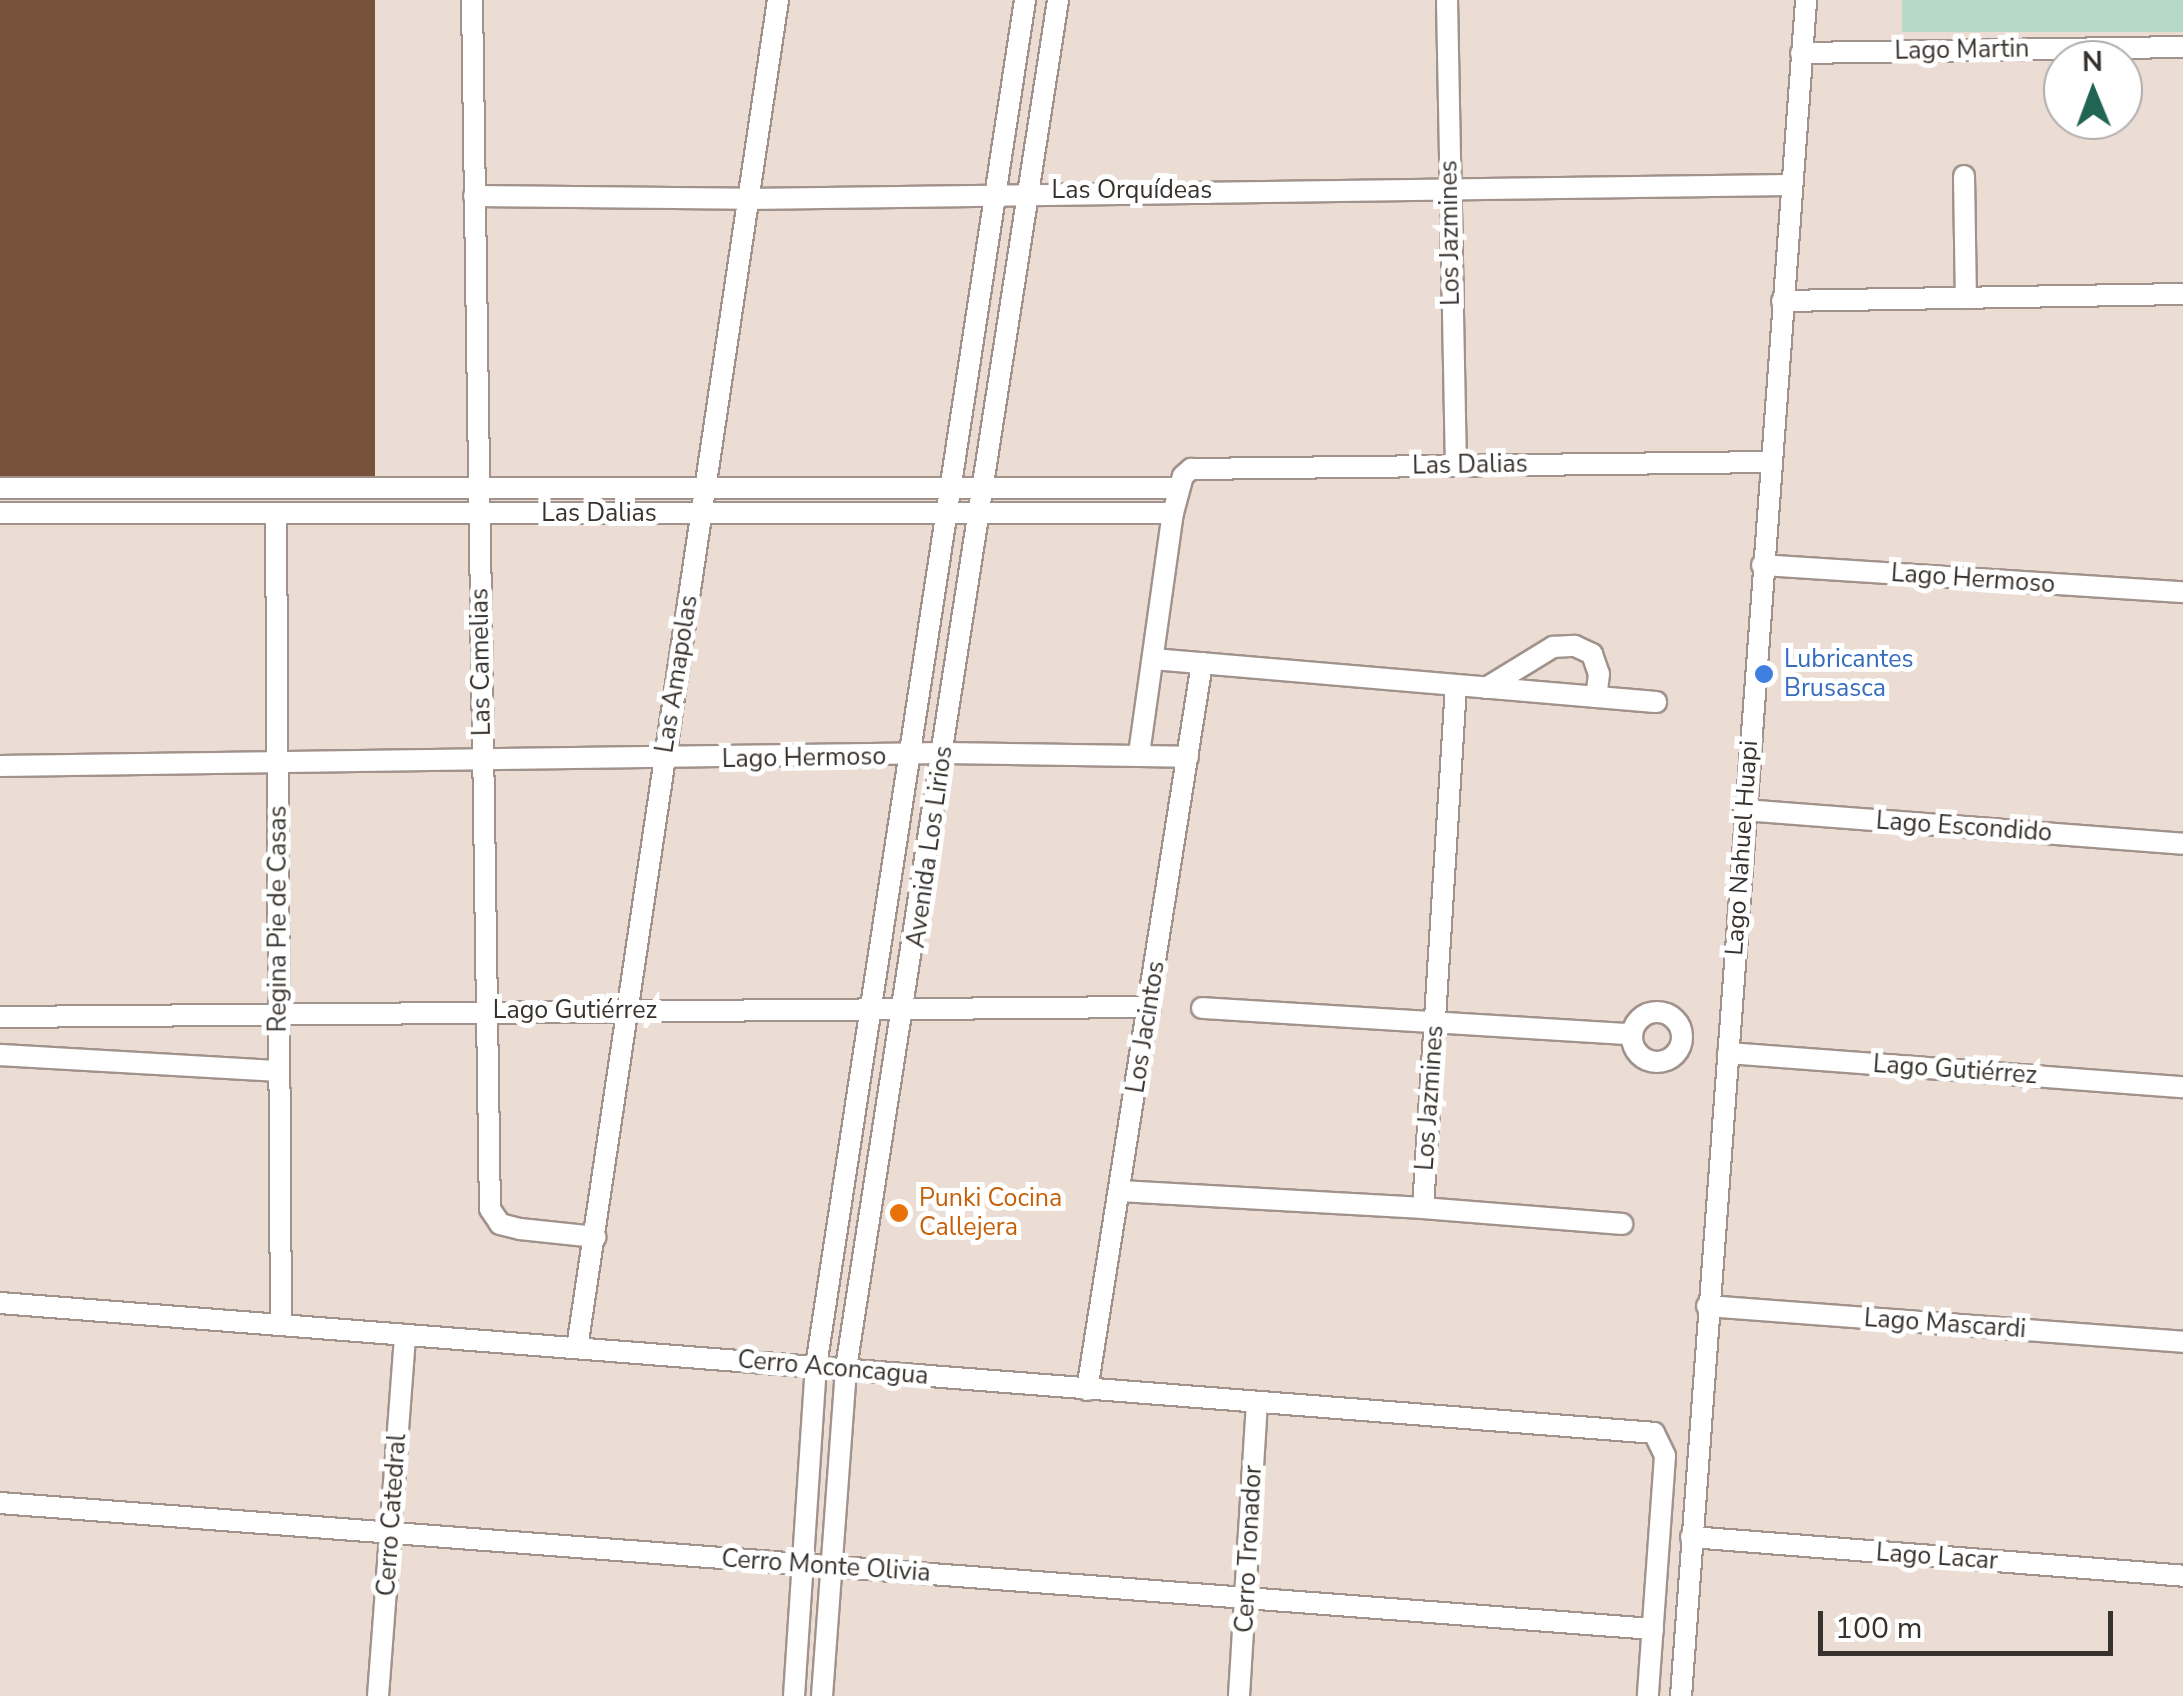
<!DOCTYPE html>
<html>
<head>
<meta charset="utf-8">
<style>
	body { margin:0 }
	#map { position:relative; width:2183px; height:1696px; overflow:hidden; background:#ebdcd4; font-family:"Nunito Sans",sans-serif }
	div>[style] { position:absolute }
	[style*='--x'] { left:calc(var(--x)*1px); top:calc(var(--y)*1px); width:calc(var(--w)*1px); rotate:calc(var(--a)*1deg) }
	.green>* { inset:0; background:#b5dbc8; transform-origin:0 0 }
	.building>* { inset:0; background:#79523b; transform-origin:0 0 }
	.roads { filter:drop-shadow(2px 0 #a1938b) drop-shadow(-2px 0 #a1938b) drop-shadow(0 2px #a1938b) drop-shadow(0 -2px #a1938b) }
	.minor>* { height:20px; margin:-10px; padding:0 10px; transform-origin:10px; border-radius:10px; background:#fff }
	.minor>.ring { margin:-10px; padding:0; box-sizing:content-box; background:none; border:20px solid #fff; border-radius:50% }
	.dots>* { width:28px; height:28px; translate:-50% -50%; box-sizing:border-box; border:5px solid #fff; border-radius:50% }
	span { translate:-50% -50%; white-space:nowrap; text-align:center; line-height:1.15; -webkit-text-stroke:10px #fff; paint-order:stroke }
	.street-label { font-size:25px; color:#37322e }
	.shop-label { font-size:25px; color:#366cbe }
	.left { translate:0 -50%; text-align:left }
	.food-label { font-size:25px; color:#c56008 }
	.north { position:absolute; left:2043px; top:40px; width:100px; height:100px; box-sizing:border-box; background:#fff; border:2px solid #afadab; border-radius:50%; rotate:359deg; font-size:28px; font-weight:700; line-height:40px; text-align:center; color:#37322e }
	.north::after { content:''; display:block; margin:auto; width:35px; height:45px; background:#216454; clip-path:polygon(50% 0,100% 100%,50% 72%,0 100%) }
	.scale { position:absolute; left:1818px; top:1611px; width:295px; height:45px; box-sizing:border-box; border:5px solid #37322e; border-top:0; padding-left:12px; font-size:30px; line-height:35px; white-space:nowrap; color:#37322e; -webkit-text-stroke:8px #fff; paint-order:stroke }
</style>
</head>
<body>
<div id="map">
	<div class="green">
		<i style="left:1902px;top:0;width:281px;height:32px"></i>
	</div>
	<div class="building">
		<i style="left:0;top:0;width:375px;height:476px"></i>
	</div>
	<div class="roads">
		<div class="minor">
			<i style="--x:472;--y:0;--w:1209;--a:89.15"></i>
			<i style="--x:490;--y:1209;--w:18;--a:56"></i>
			<i style="--x:500;--y:1224;--w:21;--a:14"></i>
			<i style="--x:520;--y:1229;--w:76;--a:6"></i>
			<i style="--x:1447;--y:0;--w:465;--a:88.9"></i>
			<i style="--x:1801;--y:53;--w:382;--a:-0.9"></i>
			<i style="--x:1964;--y:176;--w:122;--a:89.1"></i>
			<i style="--x:474;--y:196;--w:274;--a:0.6"></i>
			<i style="--x:748;--y:199;--w:1042;--a:-0.77"></i>
			<i style="--x:1782;--y:301;--w:401;--a:-1"></i>
			<i style="--x:0;--y:488;--w:1179;--a:0"></i>
			<i style="--x:0;--y:513;--w:1173;--a:0"></i>
			<i style="--x:1173;--y:513;--w:38;--a:-75"></i>
			<i style="--x:1183;--y:476;--w:11;--a:-41"></i>
			<i style="--x:1191;--y:469;--w:581;--a:-0.69"></i>
			<i style="--x:276;--y:513;--w:812;--a:89.65"></i>
			<i style="--x:1762;--y:565;--w:422;--a:3.7"></i>
			<i style="--x:1153;--y:659;--w:505;--a:4.89"></i>
			<i style="--x:1486;--y:688;--w:79;--a:-31.5"></i>
			<i style="--x:1553;--y:647;--w:22;--a:-3"></i>
			<i style="--x:1575;--y:646;--w:19;--a:25"></i>
			<i style="--x:1592;--y:654;--w:21;--a:71"></i>
			<i style="--x:1599;--y:674;--w:23;--a:97"></i>
			<i style="--x:1139;--y:754;--w:243;--a:-82"></i>
			<i style="--x:0;--y:766;--w:944;--a:-0.79"></i>
			<i style="--x:944;--y:753;--w:244;--a:0.9"></i>
			<i style="--x:1744;--y:810;--w:440;--a:4.4"></i>
			<i style="--x:1202;--y:1008;--w:431;--a:3.5"></i>
			<i class="ring" style="left:1632px;top:1012px;width:30px;height:30px"></i>
			<i style="--x:0;--y:1017;--w:1150;--a:-0.5"></i>
			<i style="--x:1728;--y:1053;--w:456;--a:4.3"></i>
			<i style="--x:0;--y:1055;--w:279;--a:3.3"></i>
			<i style="--x:1121;--y:1191;--w:302;--a:3.2"></i>
			<i style="--x:1423;--y:1208;--w:523;--a:-86.38"></i>
			<i style="--x:1423;--y:1208;--w:200;--a:4.6"></i>
			<i style="--x:0;--y:1303;--w:1659;--a:4.49"></i>
			<i style="--x:1654;--y:1433;--w:25;--a:64"></i>
			<i style="--x:1665;--y:1456;--w:241;--a:94.1"></i>
			<i style="--x:1707;--y:1306;--w:477;--a:4.3"></i>
			<i style="--x:577;--y:1348;--w:1363;--a:-81.52"></i>
			<i style="--x:1087;--y:1390;--w:736;--a:-81.01"></i>
			<i style="--x:0;--y:1503;--w:1658;--a:4.36"></i>
			<i style="--x:1691;--y:1537;--w:494;--a:4.5"></i>
			<i style="--x:378;--y:1696;--w:362;--a:-85.7"></i>
			<i style="--x:794;--y:1696;--w:331;--a:-86.2"></i>
			<i style="--x:816;--y:1366;--w:1382;--a:-81.3"></i>
			<i style="--x:822;--y:1696;--w:329;--a:-85.8"></i>
			<i style="--x:846;--y:1368;--w:1384;--a:-81.19"></i>
			<i style="--x:1239;--y:1696;--w:294;--a:-86.5"></i>
			<i style="--x:1681;--y:1696;--w:1701;--a:-85.78"></i>
		</div>
	</div>
	<div class="dots">
		<i style="left:1764px;top:674px;background:#3f7fe0"></i>
		<i style="left:899px;top:1213px;background:#e8710a"></i>
	</div>
	<div class="street-label">
		<span style="left:1962px;top:50px;rotate:-1deg">Lago Martin</span>
		<span style="left:1132px;top:190px">Las Orquídeas</span>
		<span style="left:1450px;top:233px;rotate:-91deg">Los Jazmines</span>
		<span style="left:1470px;top:465px;rotate:-1deg">Las Dalias</span>
		<span style="left:599px;top:513px">Las Dalias</span>
		<span style="left:1973px;top:579px;rotate:4deg">Lago Hermoso</span>
		<span style="left:481px;top:662px;rotate:-91deg">Las Camelias</span>
		<span style="left:677px;top:674px;rotate:-81deg">Las Amapolas</span>
		<span style="left:804px;top:758px;rotate:-1deg">Lago Hermoso</span>
		<span style="left:1964px;top:827px;rotate:4deg">Lago Escondido</span>
		<span style="left:930px;top:847px;rotate:-82deg">Avenida Los Lirios</span>
		<span style="left:1742px;top:848px;rotate:-86deg">Lago Nahuel Huapi</span>
		<span style="left:278px;top:919px;rotate:-90deg">Regina Pie de Casas</span>
		<span style="left:575px;top:1010px">Lago Gutiérrez</span>
		<span style="left:1146px;top:1027px;rotate:-81deg">Los Jacintos</span>
		<span style="left:1955px;top:1070px;rotate:4deg">Lago Gutiérrez</span>
		<span style="left:1430px;top:1098px;rotate:-86deg">Los Jazmines</span>
		<span style="left:1945px;top:1324px;rotate:4deg">Lago Mascardi</span>
		<span style="left:833px;top:1368px;rotate:5deg">Cerro Aconcagua</span>
		<span style="left:392px;top:1515px;rotate:-86deg">Cerro Catedral</span>
		<span style="left:1249px;top:1549px;rotate:-87deg">Cerro Tronador</span>
		<span style="left:1937px;top:1557px;rotate:4deg">Lago Lacar</span>
		<span style="left:826px;top:1566px;rotate:4deg">Cerro Monte Olivia</span>
	</div>
	<div class="shop-label">
		<span class="left" style="left:1784px;top:674px">Lubricantes<br>Brusasca</span>
	</div>
	<div class="food-label">
		<span class="left" style="left:919px;top:1213px">Punki Cocina<br>Callejera</span>
	</div>
	<div class="north">N</div>
	<div class="scale">100 m</div>
</div>
</body>
</html>
